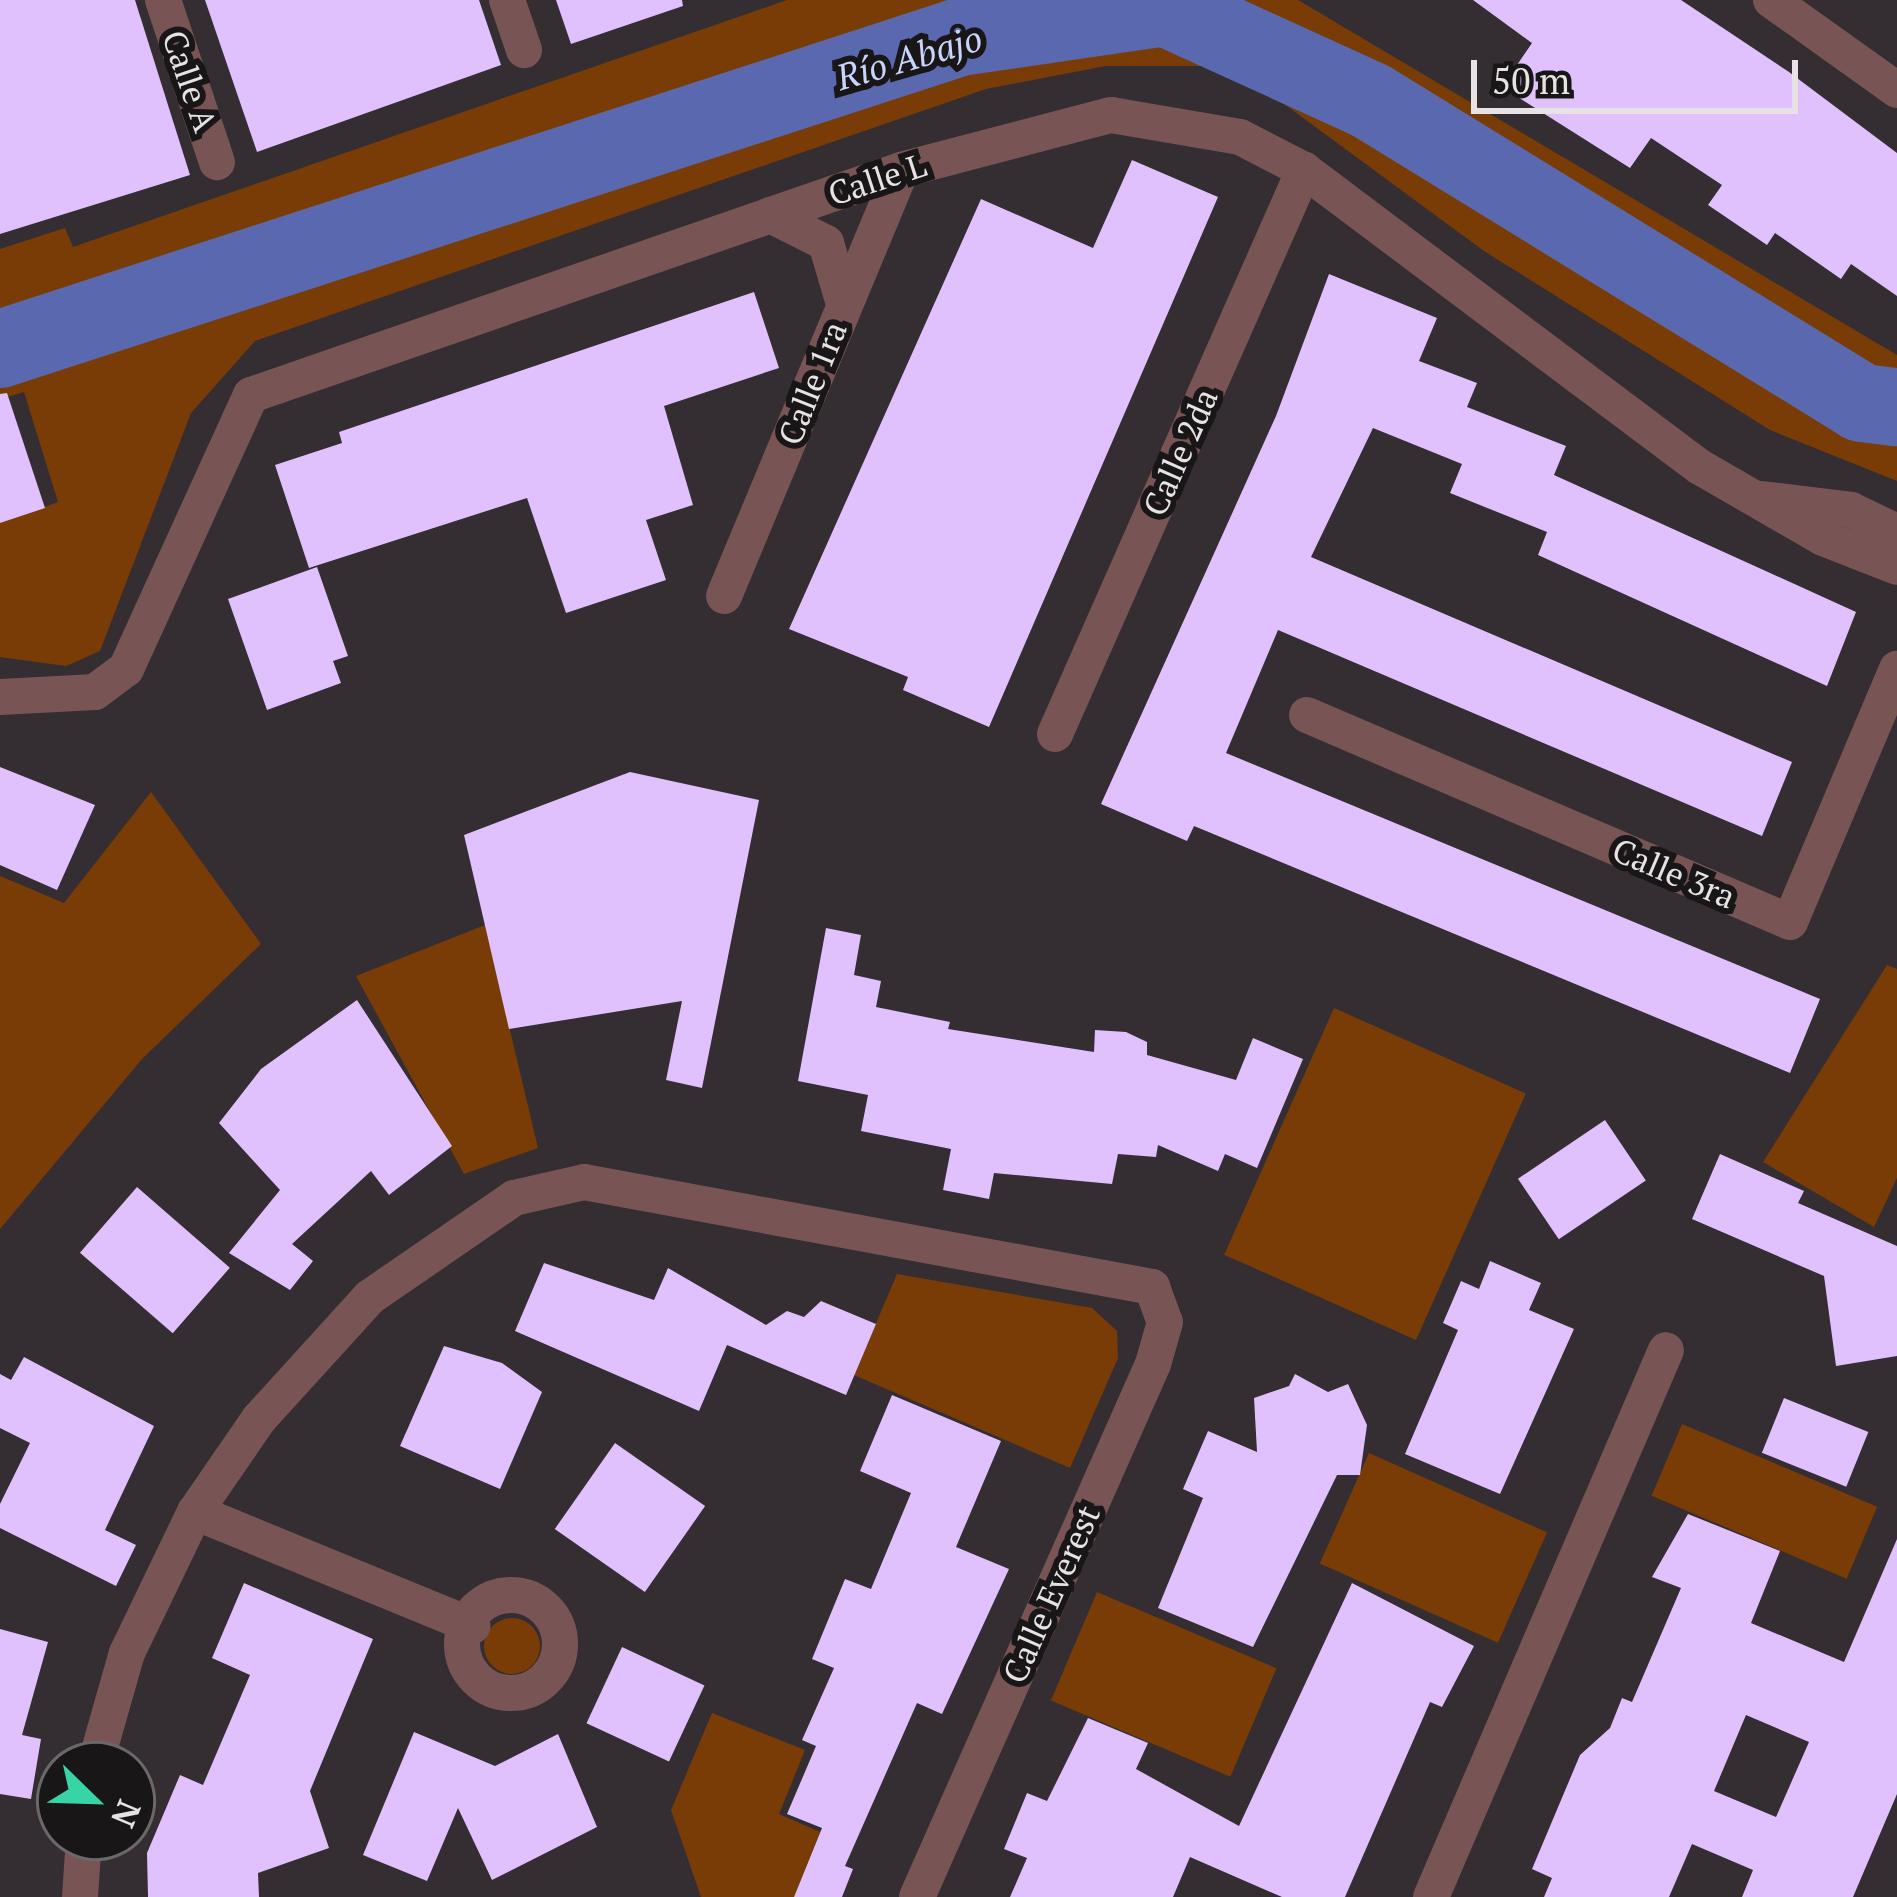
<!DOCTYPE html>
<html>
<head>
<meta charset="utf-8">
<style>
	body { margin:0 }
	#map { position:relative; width:1897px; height:1897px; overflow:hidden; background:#342d31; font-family:"PT Serif",serif }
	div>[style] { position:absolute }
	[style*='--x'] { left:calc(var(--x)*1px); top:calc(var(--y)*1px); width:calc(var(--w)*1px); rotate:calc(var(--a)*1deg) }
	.green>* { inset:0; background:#7a3c06; transform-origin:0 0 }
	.round { border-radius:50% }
	.river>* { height:78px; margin:-39px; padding:0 39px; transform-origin:39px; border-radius:39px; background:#5a69af }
	.building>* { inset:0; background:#e0c1fe; transform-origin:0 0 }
	.street>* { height:36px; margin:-18px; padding:0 18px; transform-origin:18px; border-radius:18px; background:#795455 }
	.street>.ring { margin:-18px; padding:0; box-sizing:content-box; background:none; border:36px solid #795455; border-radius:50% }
	span { translate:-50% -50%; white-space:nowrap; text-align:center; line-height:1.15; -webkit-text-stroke:12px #191618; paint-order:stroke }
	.street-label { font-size:33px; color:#e7e3e5 }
	.water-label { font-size:36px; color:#c9d4fb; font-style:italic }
	.north { position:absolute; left:36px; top:1741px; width:120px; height:120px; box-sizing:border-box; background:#191618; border:3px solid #6b686a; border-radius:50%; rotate:113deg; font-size:33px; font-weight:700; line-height:48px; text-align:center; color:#e7e3e5 }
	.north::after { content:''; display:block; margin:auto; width:42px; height:54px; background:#38d4a6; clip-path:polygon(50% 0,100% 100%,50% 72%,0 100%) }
	.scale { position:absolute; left:1471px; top:60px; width:327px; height:54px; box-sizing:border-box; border:6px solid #e7e3e5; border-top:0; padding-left:15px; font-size:36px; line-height:42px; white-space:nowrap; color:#e7e3e5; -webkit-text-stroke:9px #191618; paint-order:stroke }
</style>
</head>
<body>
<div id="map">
	<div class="green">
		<i style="clip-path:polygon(787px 0,1298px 0,1897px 355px,1897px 481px,1770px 430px,1484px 251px,1276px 98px,1202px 66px,1106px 66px,986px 89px,255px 341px,191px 413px,100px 651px,66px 666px,0 657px,0 523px,58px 502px,24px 392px,0 399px,0 249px,65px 228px,73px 247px)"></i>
		<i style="clip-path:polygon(151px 792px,261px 944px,142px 1059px,0 1229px,0 876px,64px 903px)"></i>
		<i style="clip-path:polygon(485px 925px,538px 1148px,464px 1174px,356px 976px)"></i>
		<i style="clip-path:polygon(1887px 965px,1897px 969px,1897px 1178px,1874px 1227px,1763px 1162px)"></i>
		<i style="left:1334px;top:1008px;width:210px;height:270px;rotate:24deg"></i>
		<i style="clip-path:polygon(897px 1274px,1092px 1308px,1117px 1331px,1118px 1358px,1070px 1468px,854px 1375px)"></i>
		<i style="left:1682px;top:1424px;width:212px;height:78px;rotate:23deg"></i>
		<i style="left:1369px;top:1453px;width:195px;height:121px;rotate:24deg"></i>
		<i style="left:1097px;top:1592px;width:195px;height:118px;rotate:23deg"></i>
		<i class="round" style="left:484px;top:1618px;width:56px;height:56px"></i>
		<i style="clip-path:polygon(712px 1713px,805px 1750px,779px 1814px,820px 1832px,794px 1897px,701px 1897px,671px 1810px)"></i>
	</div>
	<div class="river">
		<i style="--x:0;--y:349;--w:1009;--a:-18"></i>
		<i style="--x:960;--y:37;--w:207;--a:-8.3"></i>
		<i style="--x:1165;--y:7;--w:226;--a:24.5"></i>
		<i style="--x:1371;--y:101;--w:576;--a:31.59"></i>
		<i style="--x:1862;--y:403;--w:35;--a:7"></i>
	</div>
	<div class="building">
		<i style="clip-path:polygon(0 0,135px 0,190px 175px,0 234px)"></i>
		<i style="clip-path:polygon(205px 0,479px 0,501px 65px,257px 152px)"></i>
		<i style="clip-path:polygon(556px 0,682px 0,683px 6px,571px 44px)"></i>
		<i style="clip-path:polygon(1473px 0,1681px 0,1789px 72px,1897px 153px,1897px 296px,1851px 264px,1841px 279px,1775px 233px,1767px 245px,1708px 205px,1722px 185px,1651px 138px,1630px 168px,1502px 87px,1532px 43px)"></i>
		<i style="clip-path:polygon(1132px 160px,1218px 197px,989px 727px,903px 690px,908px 677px,789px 629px,981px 199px,1093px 248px)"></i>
		<i style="clip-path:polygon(1329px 274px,1437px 318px,1419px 361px,1477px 383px,1467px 407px,1566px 446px,1554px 475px,1856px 612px,1827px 686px,1538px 555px,1547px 532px,1450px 493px,1462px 464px,1373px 428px,1311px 557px,1792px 762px,1762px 836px,1278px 630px,1226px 753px,1820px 999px,1790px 1073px,1194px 826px,1187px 841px,1101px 804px,1276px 416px)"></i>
		<i style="clip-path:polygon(754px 292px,779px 368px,664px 406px,693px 505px,646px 520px,666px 580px,566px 613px,527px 498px,309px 568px,275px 465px,342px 443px,339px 432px)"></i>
		<i style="clip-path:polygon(7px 393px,45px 508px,0 523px,0 394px)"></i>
		<i style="clip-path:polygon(317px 567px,348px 656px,333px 661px,341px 683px,267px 710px,228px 599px)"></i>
		<i style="clip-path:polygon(0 767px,95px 805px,57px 890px,0 865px)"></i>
		<i style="clip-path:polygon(630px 772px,759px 800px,702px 1088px,666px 1080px,682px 1001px,509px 1029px,464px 835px)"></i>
		<i style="clip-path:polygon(826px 928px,861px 935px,854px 975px,881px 981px,876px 1007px,950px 1022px,948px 1029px,1094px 1052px,1095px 1030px,1126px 1032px,1147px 1042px,1147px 1055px,1236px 1080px,1253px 1038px,1303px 1059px,1257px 1168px,1225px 1154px,1218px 1171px,1158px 1145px,1156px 1157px,1118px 1154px,1112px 1184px,994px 1173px,989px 1199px,943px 1190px,951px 1149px,861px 1131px,868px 1095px,798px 1081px)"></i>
		<i style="clip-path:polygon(357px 1000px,452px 1146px,389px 1195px,371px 1171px,292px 1244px,313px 1261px,290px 1290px,229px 1253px,280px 1190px,219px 1123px,261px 1069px)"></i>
		<i style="left:1605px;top:1120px;width:73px;height:105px;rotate:56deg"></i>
		<i style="clip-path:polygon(1720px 1154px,1804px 1191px,1798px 1203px,1897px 1246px,1897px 1356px,1836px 1366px,1824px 1276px,1692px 1219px)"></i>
		<i style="left:137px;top:1187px;width:123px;height:87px;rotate:41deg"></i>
		<i style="clip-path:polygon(1490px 1261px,1541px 1283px,1529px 1310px,1574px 1329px,1500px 1494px,1405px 1454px,1458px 1330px,1443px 1323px,1461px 1281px,1479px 1289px)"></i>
		<i style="clip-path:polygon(544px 1263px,654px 1300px,668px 1268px,766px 1325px,787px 1311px,804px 1317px,821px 1301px,876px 1324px,846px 1395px,727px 1345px,699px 1411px,515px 1331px)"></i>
		<i style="clip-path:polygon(444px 1346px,502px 1363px,542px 1392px,500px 1489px,400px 1446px)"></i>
		<i style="clip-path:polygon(24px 1357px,154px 1426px,105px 1530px,136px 1545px,116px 1586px,0 1528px,0 1504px,30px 1443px,0 1428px,0 1374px,11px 1380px)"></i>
		<i style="clip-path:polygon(1295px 1374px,1328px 1392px,1348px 1384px,1367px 1425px,1360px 1475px,1337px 1475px,1253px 1647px,1158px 1608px,1203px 1498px,1183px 1489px,1208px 1431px,1257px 1452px,1254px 1398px,1289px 1386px)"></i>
		<i style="clip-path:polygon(892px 1395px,1001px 1441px,956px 1547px,1009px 1569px,942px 1714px,917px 1703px,845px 1866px,853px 1869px,842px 1897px,794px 1897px,822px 1828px,787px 1814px,816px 1746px,802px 1740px,834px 1668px,812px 1659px,845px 1579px,871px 1589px,911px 1493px,860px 1471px)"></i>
		<i style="left:1784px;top:1398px;width:91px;height:59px;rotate:22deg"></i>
		<i style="left:615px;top:1443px;width:110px;height:105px;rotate:35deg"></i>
		<i style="clip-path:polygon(evenodd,1688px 1514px,1780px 1551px,1751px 1623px,1844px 1662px,1897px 1539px,1897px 1794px,1853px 1897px,1742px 1897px,1753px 1870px,1692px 1844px,1669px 1897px,1544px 1897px,1552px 1878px,1532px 1869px,1580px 1755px,1610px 1728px,1622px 1698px,1632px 1702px,1681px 1588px,1652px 1577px,1688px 1514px,1746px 1715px,1809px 1742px,1776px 1817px,1714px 1791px,1746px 1715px)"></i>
		<i style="clip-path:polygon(244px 1583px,373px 1639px,310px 1791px,329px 1848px,258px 1873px,259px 1897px,148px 1897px,147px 1853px,180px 1775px,203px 1785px,250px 1675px,212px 1658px)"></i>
		<i style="clip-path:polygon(1352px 1583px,1474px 1646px,1442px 1707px,1430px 1702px,1345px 1897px,1282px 1897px,1190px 1857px,1173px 1897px,1010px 1897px,1027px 1858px,1004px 1849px,1027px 1793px,1047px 1801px,1088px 1718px,1148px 1743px,1136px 1769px,1239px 1826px)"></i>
		<i style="clip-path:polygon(0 1629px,48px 1642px,22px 1735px,41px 1739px,31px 1799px,0 1794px)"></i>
		<i style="left:622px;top:1647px;width:91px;height:84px;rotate:25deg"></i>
		<i style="clip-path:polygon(414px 1732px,495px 1766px,558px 1734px,597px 1827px,492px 1880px,458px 1808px,427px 1881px,363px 1855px)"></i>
	</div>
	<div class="street">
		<i style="--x:163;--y:0;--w:171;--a:71.6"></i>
		<i style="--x:507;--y:0;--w:53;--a:71.2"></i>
		<i style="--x:1771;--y:0;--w:155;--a:35.5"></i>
		<i style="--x:770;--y:215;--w:63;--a:26.6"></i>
		<i style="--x:826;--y:243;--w:64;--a:73.6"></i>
		<i style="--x:1762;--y:499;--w:90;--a:7"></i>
		<i style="--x:1851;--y:510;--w:51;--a:25.6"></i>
		<i style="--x:724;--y:596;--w:461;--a:-67.4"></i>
		<i style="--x:0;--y:697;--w:95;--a:-3"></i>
		<i style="--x:95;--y:692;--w:39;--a:-37"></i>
		<i style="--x:126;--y:669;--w:301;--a:-65.5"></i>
		<i style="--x:251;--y:395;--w:688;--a:-19.09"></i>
		<i style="--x:901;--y:170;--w:217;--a:-14.7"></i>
		<i style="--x:1111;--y:115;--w:131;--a:9.7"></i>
		<i style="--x:1240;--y:137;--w:72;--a:27.3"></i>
		<i style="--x:1304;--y:170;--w:495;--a:36.9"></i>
		<i style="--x:1700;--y:467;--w:142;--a:30"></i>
		<i style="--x:1823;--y:538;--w:79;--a:21.4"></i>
		<i style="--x:1307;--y:715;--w:525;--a:23.2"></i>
		<i style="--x:1790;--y:922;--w:275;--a:-67.1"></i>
		<i style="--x:1055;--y:734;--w:617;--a:-66.18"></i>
		<i style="--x:195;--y:1512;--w:300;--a:22.3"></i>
		<i class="ring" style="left:462px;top:1595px;width:62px;height:62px"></i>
		<i style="--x:95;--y:1765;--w:116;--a:-74.1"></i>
		<i style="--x:127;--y:1653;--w:157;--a:-64.3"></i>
		<i style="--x:195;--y:1512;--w:113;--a:-55.5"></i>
		<i style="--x:259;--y:1419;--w:165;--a:-47.7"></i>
		<i style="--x:370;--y:1297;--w:175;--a:-34.5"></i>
		<i style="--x:514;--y:1198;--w:72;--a:-12.9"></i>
		<i style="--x:584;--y:1182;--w:578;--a:10.47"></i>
		<i style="--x:1152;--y:1287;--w:37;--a:70"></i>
		<i style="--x:1165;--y:1322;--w:44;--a:105.9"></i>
		<i style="--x:1153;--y:1364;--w:583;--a:113.88"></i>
		<i style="--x:80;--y:1897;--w:60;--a:-86.2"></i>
		<i style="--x:1431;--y:1897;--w:595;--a:-66.75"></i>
	</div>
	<div class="street-label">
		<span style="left:190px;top:81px;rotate:71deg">Calle A</span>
		<span style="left:877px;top:179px;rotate:-18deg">Calle L</span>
		<span style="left:812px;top:383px;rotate:-68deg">Calle 1ra</span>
		<span style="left:1180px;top:452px;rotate:-66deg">Calle 2da</span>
		<span style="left:1674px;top:873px;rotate:23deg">Calle 3ra</span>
		<span style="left:1051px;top:1594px;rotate:-66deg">Calle Everest</span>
	</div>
	<div class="water-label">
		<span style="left:909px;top:57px;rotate:-16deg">Río Abajo</span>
	</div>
	<div class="north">N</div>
	<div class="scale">50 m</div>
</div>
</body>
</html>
